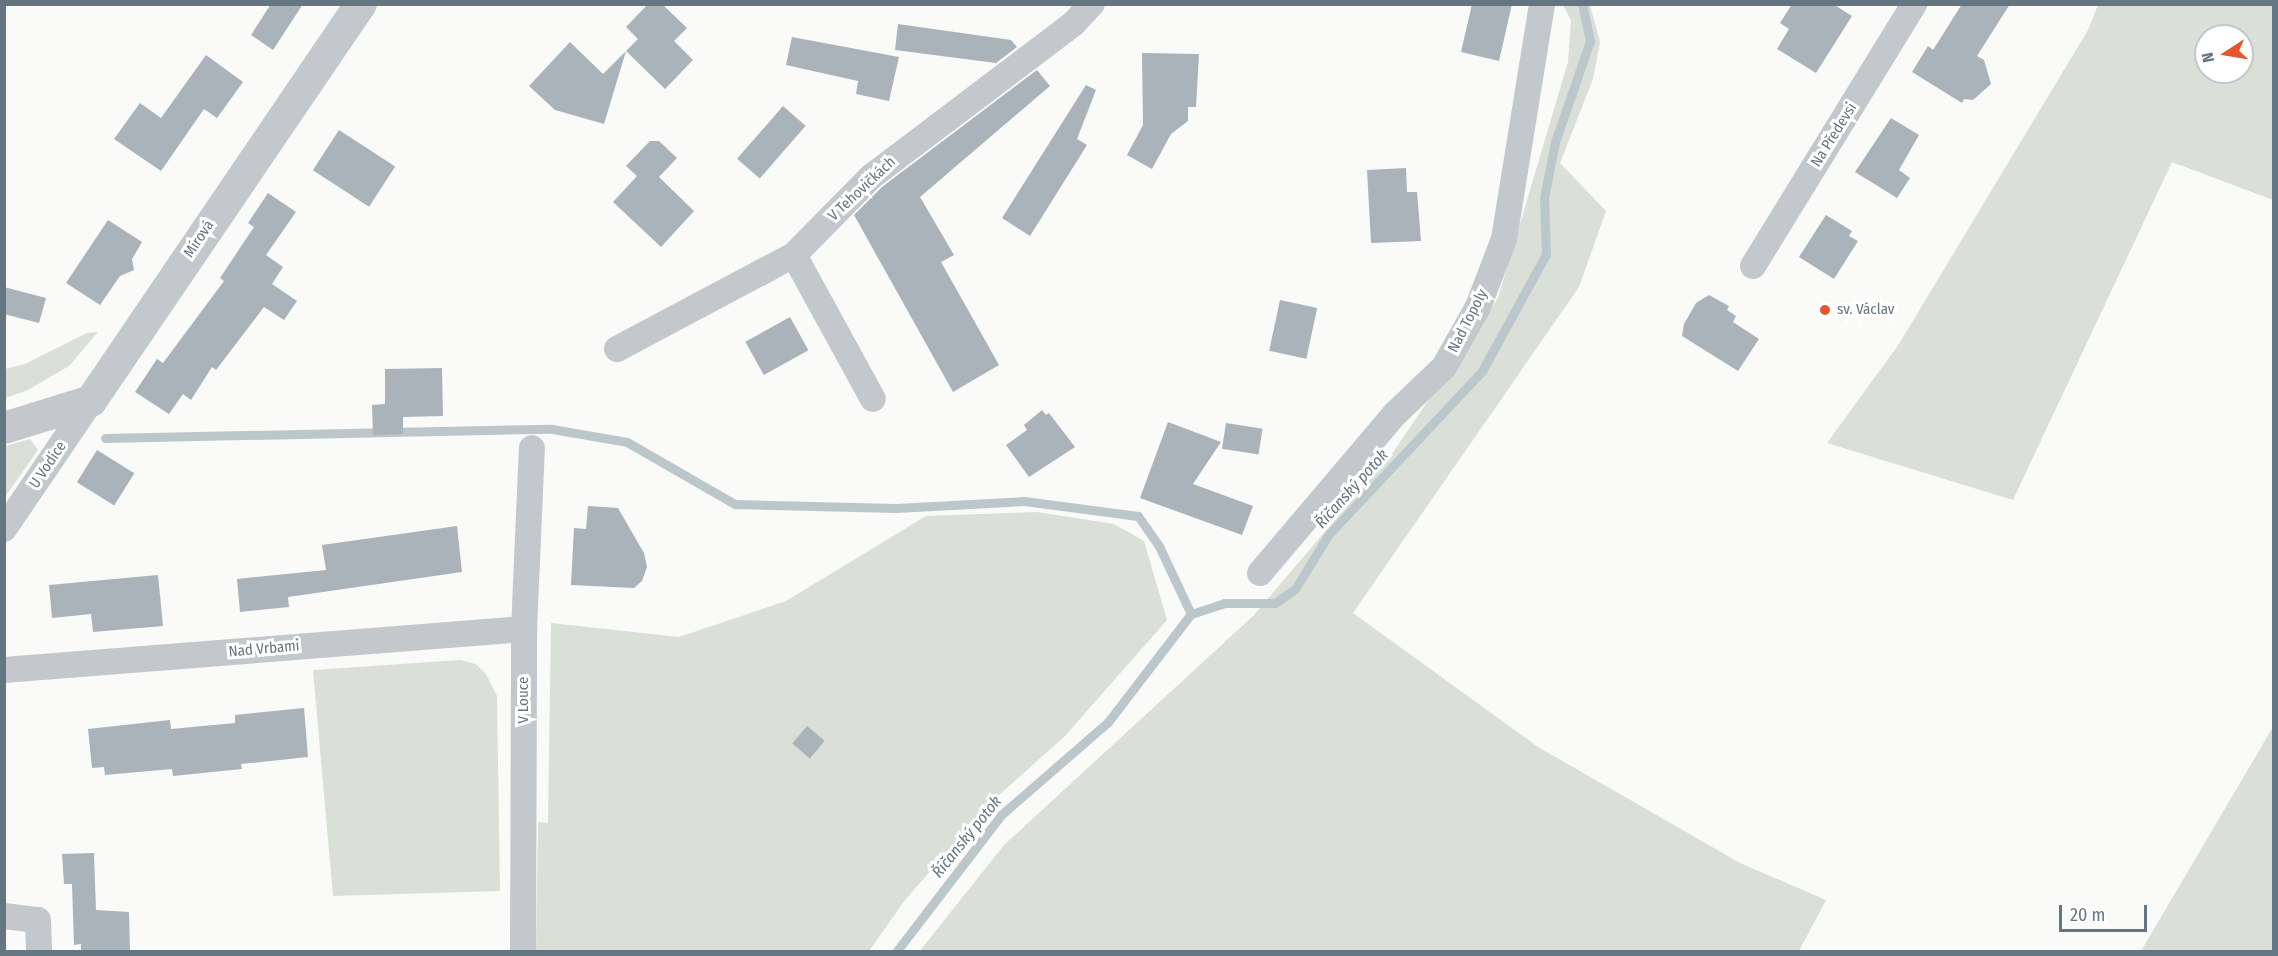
<!DOCTYPE html>
<html>
<head>
<meta charset="utf-8">
<style>
	body { margin:0 }
	#map { position:relative; width:2278px; height:956px; overflow:hidden; background:#fafaf8; font-family:"Fira Sans Condensed",sans-serif }
	div>[style] { position:absolute }
	[style*='--x'] { left:calc(var(--x)*1px); top:calc(var(--y)*1px); width:calc(var(--w)*1px); rotate:calc(var(--a)*1deg) }
	.green>* { inset:0; background:#dadfd7 }
	.stream>* { height:9px; margin:-4.5px; padding:0 4.5px; transform-origin:4.5px; border-radius:4.5px; background:#bbc7cb }
	.building>* { inset:0; background:#aab3b9; transform-origin:0 0 }
	.minor>* { height:26px; margin:-13px; padding:0 13px; transform-origin:13px; border-radius:13px; background:#c3c8cc }
	.tertiary>* { height:32px; margin:-16px; padding:0 16px; transform-origin:16px; border-radius:16px; background:#c3c8cc }
	.dots>* { width:16px; height:16px; translate:-50% -50%; box-sizing:border-box; border:3px solid #fff; border-radius:50% }
	span { translate:-50% -50%; white-space:nowrap; text-align:center; line-height:1.15; -webkit-text-stroke:6px #fff; paint-order:stroke }
	.street-label { font-size:15px; color:#657683 }
	.poi-label { font-size:15px; color:#657683 }
	.left { translate:0 -50%; text-align:left }
	.water-label { font-size:16px; color:#60757c; font-style:italic }
	.frame { position:absolute; inset:0; border:6px solid #657683; pointer-events:none }
	.north { position:absolute; left:2194px; top:24px; width:60px; height:60px; box-sizing:border-box; background:#fff; border:2px solid #c1c8cd; border-radius:50%; rotate:258deg; font-size:16px; font-weight:700; line-height:24px; text-align:center; color:#657683 }
	.north::after { content:''; display:block; margin:auto; width:21px; height:27px; background:#e4572e; clip-path:polygon(50% 0,100% 100%,50% 72%,0 100%) }
	.scale { position:absolute; left:2059px; top:905px; width:88px; height:27px; box-sizing:border-box; border:3px solid #657683; border-top:0; padding-left:8px; font-size:18px; line-height:21px; white-space:nowrap; color:#657683; -webkit-text-stroke:4px #fff; paint-order:stroke }
</style>
</head>
<body>
<div id="map">
	<div class="green">
		<i style="clip-path:polygon(1563px 5px,1590px 5px,1600px 42px,1593px 79px,1560px 163px,1606px 211px,1579px 287px,1353px 613px,1538px 747px,1740px 863px,1826px 900px,1799px 951px,919px 952px,1004px 845px,1253px 616px,1394px 451px,1498px 298px,1568px 62px,1571px 20px)"></i>
		<i style="clip-path:polygon(evenodd,2098px 5px,2273px 5px,2273px 200px,2172px 162px,2013px 500px,1827px 443px,1899px 344px,2088px 30px,2098px 5px,2206px 36px,2242px 36px,2242px 72px,2206px 72px,2206px 36px)"></i>
		<i style="clip-path:polygon(98px 332px,69px 366px,26px 391px,5px 398px,5px 369px,25px 364px,87px 333px)"></i>
		<i style="clip-path:polygon(30px 439px,38px 450px,5px 497px,5px 446px)"></i>
		<i style="clip-path:polygon(1037px 512px,1114px 524px,1144px 541px,1167px 620px,1065px 736px,988px 805px,905px 900px,869px 951px,536px 952px,538px 822px,548px 823px,551px 623px,679px 637px,786px 601px,926px 516px)"></i>
		<i style="clip-path:polygon(460px 660px,476px 664px,486px 674px,497px 696px,500px 891px,333px 896px,313px 670px)"></i>
		<i style="clip-path:polygon(2273px 727px,2273px 951px,2141px 951px)"></i>
	</div>
	<div class="stream">
		<i style="--x:105;--y:438;--w:447;--a:-1.2"></i>
		<i style="--x:552;--y:429;--w:76;--a:9.8"></i>
		<i style="--x:627;--y:442;--w:125;--a:29.9"></i>
		<i style="--x:735;--y:504;--w:161;--a:1.4"></i>
		<i style="--x:896;--y:508;--w:128;--a:-3.1"></i>
		<i style="--x:1024;--y:501;--w:115;--a:7.5"></i>
		<i style="--x:1138;--y:516;--w:37;--a:55"></i>
		<i style="--x:1159;--y:546;--w:75;--a:64.8"></i>
		<i style="--x:896;--y:952;--w:173;--a:-52.5"></i>
		<i style="--x:1001;--y:815;--w:142;--a:-41"></i>
		<i style="--x:1108;--y:722;--w:136;--a:-52.5"></i>
		<i style="--x:1191;--y:614;--w:35;--a:-18"></i>
		<i style="--x:1224;--y:603;--w:51;--a:0"></i>
		<i style="--x:1275;--y:603;--w:24;--a:-35"></i>
		<i style="--x:1295;--y:589;--w:65;--a:-58.3"></i>
		<i style="--x:1329;--y:534;--w:224;--a:-46.8"></i>
		<i style="--x:1482;--y:371;--w:133;--a:-61.3"></i>
		<i style="--x:1546;--y:254;--w:56;--a:-92"></i>
		<i style="--x:1544;--y:198;--w:57;--a:-78.9"></i>
		<i style="--x:1555;--y:142;--w:107;--a:-70.9"></i>
		<i style="--x:1590;--y:41;--w:38;--a:-102"></i>
	</div>
	<div class="building">
		<i style="clip-path:polygon(271px 4px,303px 4px,273px 50px,251px 35px)"></i>
		<i style="clip-path:polygon(648px 4px,662px 4px,687px 28px,674px 41px,693px 60px,665px 89px,626px 51px,604px 124px,555px 110px,529px 86px,570px 42px,603px 74px,638px 39px,626px 27px)"></i>
		<i style="clip-path:polygon(1472px 4px,1512px 4px,1499px 61px,1461px 52px)"></i>
		<i style="clip-path:polygon(1792px 4px,1833px 4px,1852px 16px,1816px 73px,1777px 49px,1789px 29px,1780px 23px)"></i>
		<i style="clip-path:polygon(1962px 4px,2010px 4px,1977px 56px,1984px 60px,1991px 84px,1973px 100px,1964px 99px,1962px 103px,1912px 72px,1928px 46px,1933px 50px)"></i>
		<i style="clip-path:polygon(898px 24px,1011px 40px,1017px 47px,996px 63px,895px 50px)"></i>
		<i style="clip-path:polygon(792px 37px,899px 57px,889px 101px,856px 94px,858px 81px,786px 65px)"></i>
		<i style="clip-path:polygon(1142px 53px,1199px 54px,1196px 107px,1188px 107px,1188px 121px,1171px 134px,1152px 169px,1127px 155px,1143px 125px)"></i>
		<i style="clip-path:polygon(206px 55px,243px 82px,217px 118px,204px 109px,161px 171px,114px 139px,140px 103px,161px 118px)"></i>
		<i style="clip-path:polygon(1037px 70px,1050px 86px,920px 197px,954px 255px,941px 262px,999px 365px,953px 392px,854px 215px,882px 187px)"></i>
		<i style="clip-path:polygon(1086px 85px,1096px 90px,1077px 139px,1087px 145px,1030px 236px,1002px 218px)"></i>
		<i style="left:783px;top:106px;width:30px;height:70px;rotate:41deg"></i>
		<i style="clip-path:polygon(1891px 118px,1919px 135px,1899px 170px,1910px 178px,1897px 198px,1855px 172px)"></i>
		<i style="left:339px;top:130px;width:67px;height:48px;rotate:33deg"></i>
		<i style="clip-path:polygon(650px 141px,659px 141px,677px 158px,659px 177px,694px 211px,661px 247px,613px 202px,637px 176px,626px 166px)"></i>
		<i style="clip-path:polygon(1406px 168px,1407px 192px,1417px 192px,1421px 241px,1371px 243px,1367px 170px)"></i>
		<i style="clip-path:polygon(268px 193px,296px 212px,266px 255px,283px 267px,272px 284px,297px 301px,284px 320px,264px 307px,216px 370px,212px 367px,191px 400px,183px 394px,169px 414px,135px 392px,157px 359px,163px 363px,224px 281px,220px 278px,254px 227px,248px 223px)"></i>
		<i style="clip-path:polygon(1826px 215px,1852px 231px,1849px 236px,1858px 241px,1834px 279px,1799px 257px)"></i>
		<i style="clip-path:polygon(108px 220px,142px 242px,132px 259px,134px 270px,120px 276px,100px 305px,66px 283px)"></i>
		<i style="clip-path:polygon(4px 287px,46px 298px,39px 323px,4px 314px)"></i>
		<i style="clip-path:polygon(1709px 295px,1729px 306px,1727px 310px,1736px 316px,1733px 322px,1759px 339px,1738px 371px,1682px 336px,1684px 324px,1696px 303px)"></i>
		<i style="left:1280px;top:300px;width:38px;height:52px;rotate:12deg"></i>
		<i style="left:790px;top:317px;width:38px;height:51px;rotate:61deg"></i>
		<i style="clip-path:polygon(442px 368px,443px 416px,403px 417px,403px 434px,373px 435px,372px 405px,385px 404px,385px 369px)"></i>
		<i style="clip-path:polygon(1042px 410px,1046px 415px,1049px 413px,1075px 447px,1029px 477px,1006px 445px,1027px 430px,1024px 425px)"></i>
		<i style="clip-path:polygon(1168px 422px,1221px 442px,1193px 484px,1253px 506px,1242px 535px,1140px 498px)"></i>
		<i style="left:1226px;top:423px;width:37px;height:26px;rotate:9deg"></i>
		<i style="left:97px;top:450px;width:44px;height:38px;rotate:32deg"></i>
		<i style="clip-path:polygon(588px 506px,618px 508px,644px 553px,647px 567px,642px 581px,634px 588px,571px 585px,574px 528px,586px 529px)"></i>
		<i style="clip-path:polygon(457px 526px,462px 572px,288px 597px,289px 607px,240px 612px,237px 579px,326px 570px,322px 545px)"></i>
		<i style="clip-path:polygon(158px 575px,163px 626px,93px 632px,91px 614px,52px 618px,49px 585px)"></i>
		<i style="clip-path:polygon(304px 708px,308px 757px,241px 764px,242px 769px,173px 776px,172px 769px,105px 775px,104px 767px,92px 768px,88px 729px,170px 720px,171px 729px,235px 723px,235px 715px)"></i>
		<i style="left:807px;top:726px;width:23px;height:23px;rotate:40deg"></i>
		<i style="clip-path:polygon(94px 853px,96px 910px,129px 912px,130px 951px,81px 951px,81px 944px,74px 945px,72px 884px,64px 884px,62px 854px)"></i>
	</div>
	<div class="minor">
		<i style="--x:794;--y:255;--w:164;--a:61.3"></i>
		<i style="--x:1753;--y:266;--w:308;--a:-58.4"></i>
		<i style="--x:617;--y:349;--w:200;--a:-28"></i>
		<i style="--x:794;--y:255;--w:111;--a:-45.4"></i>
		<i style="--x:872;--y:176;--w:253;--a:-37.1"></i>
		<i style="--x:1074;--y:23;--w:26;--a:-47"></i>
		<i style="--x:4;--y:529;--w:155;--a:-55.8"></i>
		<i style="--x:1260;--y:573;--w:209;--a:-49.7"></i>
		<i style="--x:1395;--y:414;--w:68;--a:-43.8"></i>
		<i style="--x:1444;--y:367;--w:69;--a:-60.5"></i>
		<i style="--x:1478;--y:307;--w:73;--a:-69.1"></i>
		<i style="--x:1504;--y:239;--w:238;--a:-80.8"></i>
		<i style="--x:4;--y:670;--w:522;--a:-4.51"></i>
		<i style="--x:4;--y:916;--w:34;--a:7"></i>
		<i style="--x:38;--y:920;--w:32;--a:88"></i>
		<i style="--x:523;--y:952;--w:323;--a:-89.8"></i>
		<i style="--x:524;--y:629;--w:181;--a:-87.5"></i>
	</div>
	<div class="tertiary">
		<i style="--x:4;--y:428;--w:91;--a:-17.2"></i>
		<i style="--x:91;--y:401;--w:480;--a:-55.8"></i>
	</div>
	<div class="dots">
		<i style="left:1825px;top:310px;background:#e4572e"></i>
	</div>
	<div class="street-label">
		<span style="left:1834px;top:135px;rotate:-58deg">Na Předevsi</span>
		<span style="left:862px;top:189px;rotate:-43deg">V Tehovičkách</span>
		<span style="left:199px;top:239px;rotate:-56deg">Mírová</span>
		<span style="left:1468px;top:321px;rotate:-63deg">Nad Topoly</span>
		<span style="left:48px;top:465px;rotate:-56deg">U Vodice</span>
		<span style="left:264px;top:649px;rotate:-5deg">Nad Vrbami</span>
		<span style="left:524px;top:700px;rotate:-90deg">V Louce</span>
	</div>
	<div class="poi-label">
		<span class="left" style="left:1837px;top:310px">sv. Václav</span>
	</div>
	<div class="water-label">
		<span style="left:1352px;top:489px;rotate:-48deg">Říčanský potok</span>
		<span style="left:967px;top:837px;rotate:-51deg">Říčanský potok</span>
	</div>
	<div class="frame"></div>
	<div class="north">N</div>
	<div class="scale">20 m</div>
</div>
</body>
</html>
